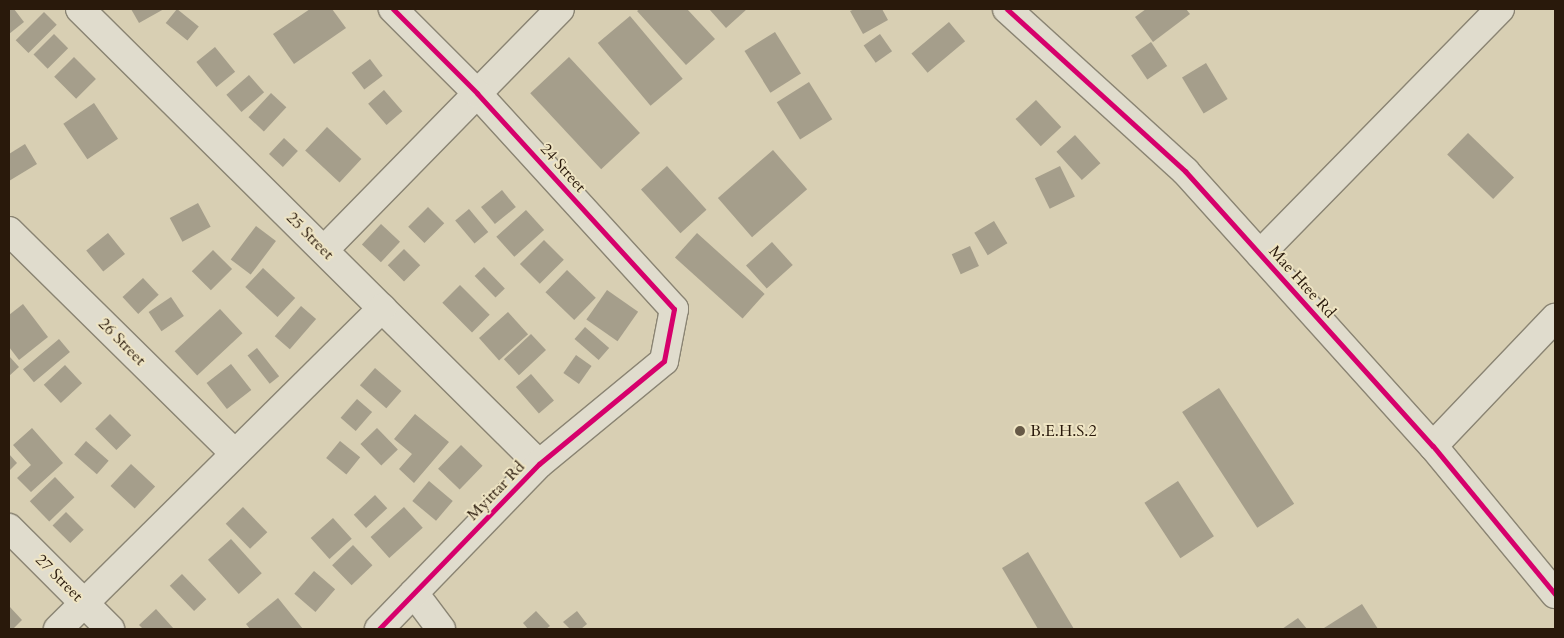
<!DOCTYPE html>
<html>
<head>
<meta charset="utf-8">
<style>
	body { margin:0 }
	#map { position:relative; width:1564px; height:638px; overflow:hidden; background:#d8cfb3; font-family:Cardo,serif }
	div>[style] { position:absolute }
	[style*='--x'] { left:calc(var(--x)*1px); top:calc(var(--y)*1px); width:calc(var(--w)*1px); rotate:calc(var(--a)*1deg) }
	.building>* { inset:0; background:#a59e8b; transform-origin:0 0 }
	.roads { filter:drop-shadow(1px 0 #8a8473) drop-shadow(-1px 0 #8a8473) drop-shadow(0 1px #8a8473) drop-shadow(0 -1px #8a8473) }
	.minor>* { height:28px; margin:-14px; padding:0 14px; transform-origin:14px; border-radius:14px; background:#e0dccd }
	.cycleway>* { height:5px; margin:-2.5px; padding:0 2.5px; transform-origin:2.5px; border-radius:2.5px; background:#d6006c }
	.dots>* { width:14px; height:14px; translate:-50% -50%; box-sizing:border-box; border:2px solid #efe5c4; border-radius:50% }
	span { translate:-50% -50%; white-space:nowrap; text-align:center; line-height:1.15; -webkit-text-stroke:4px #efe5c4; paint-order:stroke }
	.street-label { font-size:16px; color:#29190b }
	.poi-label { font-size:16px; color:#29190b }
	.left { translate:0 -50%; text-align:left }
	.frame { position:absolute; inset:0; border:10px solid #29190b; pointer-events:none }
</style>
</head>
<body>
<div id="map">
	<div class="building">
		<i style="clip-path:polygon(9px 9px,14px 9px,24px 22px,9px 34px)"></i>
		<i style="clip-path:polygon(131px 9px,164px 9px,139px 23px)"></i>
		<i style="left:177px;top:9px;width:28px;height:18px;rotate:39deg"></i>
		<i style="clip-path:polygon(310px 9px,332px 9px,346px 28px,294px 64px,273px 34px)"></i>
		<i style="clip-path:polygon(640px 9px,687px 9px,715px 39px,686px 65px,637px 11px)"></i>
		<i style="clip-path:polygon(709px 9px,747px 9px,726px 28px)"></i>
		<i style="clip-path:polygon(855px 9px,882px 9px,888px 20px,863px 34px,850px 11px)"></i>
		<i style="clip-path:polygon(1146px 9px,1186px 9px,1190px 14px,1153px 42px,1135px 17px)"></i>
		<i style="left:44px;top:12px;width:18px;height:40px;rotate:45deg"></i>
		<i style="left:630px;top:16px;width:82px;height:42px;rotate:50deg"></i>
		<i style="left:949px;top:22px;width:25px;height:49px;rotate:50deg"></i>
		<i style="left:775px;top:32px;width:49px;height:36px;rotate:58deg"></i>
		<i style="left:54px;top:34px;width:20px;height:29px;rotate:45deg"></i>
		<i style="left:880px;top:34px;width:21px;height:20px;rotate:55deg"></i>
		<i style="left:1151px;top:42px;width:29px;height:24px;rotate:56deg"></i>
		<i style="left:215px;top:47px;width:32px;height:24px;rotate:51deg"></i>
		<i style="left:74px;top:57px;width:31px;height:28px;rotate:45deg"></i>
		<i style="left:569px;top:57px;width:104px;height:53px;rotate:47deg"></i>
		<i style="left:370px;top:59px;width:21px;height:23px;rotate:53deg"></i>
		<i style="left:1206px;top:63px;width:42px;height:28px;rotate:59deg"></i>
		<i style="left:249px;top:75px;width:23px;height:30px;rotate:49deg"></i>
		<i style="left:809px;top:82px;width:44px;height:38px;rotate:58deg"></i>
		<i style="left:384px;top:90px;width:28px;height:21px;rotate:49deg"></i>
		<i style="left:271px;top:93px;width:21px;height:33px;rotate:43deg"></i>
		<i style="left:1036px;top:100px;width:37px;height:28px;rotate:47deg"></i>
		<i style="left:94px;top:103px;width:43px;height:37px;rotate:56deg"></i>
		<i style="left:327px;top:127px;width:47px;height:32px;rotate:43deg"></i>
		<i style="left:1468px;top:133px;width:64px;height:30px;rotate:44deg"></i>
		<i style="left:1075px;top:135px;width:38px;height:25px;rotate:48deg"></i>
		<i style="left:284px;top:138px;width:19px;height:22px;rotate:43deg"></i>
		<i style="clip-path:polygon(25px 144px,37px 164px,9px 181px,9px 154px)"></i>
		<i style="left:773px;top:150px;width:52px;height:73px;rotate:49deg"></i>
		<i style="left:667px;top:166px;width:59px;height:35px;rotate:48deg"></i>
		<i style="left:1060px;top:166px;width:34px;height:28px;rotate:64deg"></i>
		<i style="left:502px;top:190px;width:22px;height:27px;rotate:51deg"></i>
		<i style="left:198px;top:203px;width:27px;height:32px;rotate:62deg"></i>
		<i style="left:428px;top:207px;width:23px;height:28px;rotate:45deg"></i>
		<i style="left:469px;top:209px;width:30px;height:18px;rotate:50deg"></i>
		<i style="left:526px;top:210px;width:27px;height:40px;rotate:48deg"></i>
		<i style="left:994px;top:221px;width:26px;height:23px;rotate:59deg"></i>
		<i style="left:381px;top:224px;width:26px;height:28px;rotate:43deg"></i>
		<i style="left:256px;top:226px;width:25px;height:42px;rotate:37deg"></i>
		<i style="left:108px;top:233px;width:27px;height:28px;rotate:51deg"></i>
		<i style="left:697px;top:233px;width:91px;height:33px;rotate:42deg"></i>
		<i style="left:544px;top:240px;width:28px;height:34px;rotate:45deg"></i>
		<i style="left:772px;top:242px;width:31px;height:35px;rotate:48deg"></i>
		<i style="left:970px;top:246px;width:22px;height:20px;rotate:66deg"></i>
		<i style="left:404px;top:249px;width:23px;height:23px;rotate:45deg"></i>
		<i style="left:213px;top:250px;width:27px;height:30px;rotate:45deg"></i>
		<i style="left:484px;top:267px;width:30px;height:13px;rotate:46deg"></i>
		<i style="left:263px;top:268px;width:44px;height:26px;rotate:43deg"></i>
		<i style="left:567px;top:270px;width:40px;height:31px;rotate:44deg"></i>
		<i style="left:143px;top:278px;width:23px;height:28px;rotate:47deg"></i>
		<i style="left:460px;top:285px;width:42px;height:25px;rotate:45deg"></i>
		<i style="left:607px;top:290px;width:38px;height:36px;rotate:35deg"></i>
		<i style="left:171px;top:297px;width:23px;height:27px;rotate:56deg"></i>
		<i style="clip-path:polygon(23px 304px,48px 337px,19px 360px,9px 347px,9px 315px)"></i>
		<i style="left:301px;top:306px;width:20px;height:40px;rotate:41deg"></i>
		<i style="left:220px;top:309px;width:33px;height:62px;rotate:47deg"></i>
		<i style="left:508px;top:312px;width:30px;height:39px;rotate:48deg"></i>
		<i style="left:585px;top:327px;width:32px;height:16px;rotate:41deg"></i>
		<i style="left:531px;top:334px;width:22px;height:37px;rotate:47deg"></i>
		<i style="left:59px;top:339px;width:17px;height:47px;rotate:50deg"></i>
		<i style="left:257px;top:348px;width:36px;height:12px;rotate:52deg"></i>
		<i style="left:576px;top:355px;width:19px;height:22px;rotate:35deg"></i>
		<i style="clip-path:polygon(9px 356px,19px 367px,9px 376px)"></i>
		<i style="left:231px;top:364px;width:33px;height:31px;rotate:52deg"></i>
		<i style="left:65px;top:365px;width:25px;height:29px;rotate:47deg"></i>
		<i style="left:375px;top:368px;width:35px;height:23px;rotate:41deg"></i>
		<i style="left:531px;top:374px;width:35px;height:20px;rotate:49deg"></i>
		<i style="left:1219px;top:388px;width:138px;height:44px;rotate:57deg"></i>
		<i style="left:357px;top:399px;width:20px;height:25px;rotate:41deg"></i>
		<i style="left:110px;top:414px;width:30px;height:21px;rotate:45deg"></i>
		<i style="clip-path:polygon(415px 414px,449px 442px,414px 483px,399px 469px,412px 454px,394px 439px)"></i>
		<i style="clip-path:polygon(32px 428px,63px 463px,31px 492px,17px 478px,31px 465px,13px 445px)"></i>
		<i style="left:377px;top:428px;width:30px;height:23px;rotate:46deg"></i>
		<i style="left:86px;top:441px;width:30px;height:18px;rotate:41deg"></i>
		<i style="left:340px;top:441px;width:26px;height:22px;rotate:39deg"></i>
		<i style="left:461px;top:445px;width:30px;height:33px;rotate:44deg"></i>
		<i style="clip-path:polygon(9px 454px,17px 463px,9px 471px)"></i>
		<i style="left:131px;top:464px;width:33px;height:30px;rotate:43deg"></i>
		<i style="left:55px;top:477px;width:28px;height:35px;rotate:46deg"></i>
		<i style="left:429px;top:481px;width:31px;height:26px;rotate:40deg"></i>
		<i style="left:1178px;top:481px;width:66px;height:40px;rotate:57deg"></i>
		<i style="left:375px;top:495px;width:18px;height:29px;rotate:47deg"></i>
		<i style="left:243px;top:507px;width:35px;height:24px;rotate:46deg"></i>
		<i style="left:404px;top:507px;width:28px;height:45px;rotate:48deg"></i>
		<i style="left:66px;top:512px;width:25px;height:19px;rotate:45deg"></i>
		<i style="left:333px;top:518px;width:28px;height:30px;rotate:48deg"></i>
		<i style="left:231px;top:539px;width:46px;height:31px;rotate:48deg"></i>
		<i style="left:353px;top:545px;width:28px;height:29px;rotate:46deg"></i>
		<i style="clip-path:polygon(1028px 552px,1074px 629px,1038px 629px,1002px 568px)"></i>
		<i style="left:314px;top:571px;width:28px;height:30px;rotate:41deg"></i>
		<i style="left:182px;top:574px;width:35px;height:17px;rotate:46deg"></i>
		<i style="clip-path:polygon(278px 598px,303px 629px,250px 629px,246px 624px)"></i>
		<i style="clip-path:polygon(1362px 604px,1378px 629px,1325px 629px,1324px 628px)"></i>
		<i style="clip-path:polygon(9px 606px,22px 620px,13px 629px,9px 629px)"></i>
		<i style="clip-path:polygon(156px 609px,174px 629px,143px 629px,139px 625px)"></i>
		<i style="clip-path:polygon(536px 611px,550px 626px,546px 629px,528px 629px,523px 623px)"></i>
		<i style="clip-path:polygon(577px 611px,587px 624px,581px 629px,570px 629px,563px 622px)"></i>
		<i style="clip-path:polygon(1298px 618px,1307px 629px,1282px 629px)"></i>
	</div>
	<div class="roads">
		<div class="minor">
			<i style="--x:80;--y:9;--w:646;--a:44.75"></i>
			<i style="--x:1007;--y:9;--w:241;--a:42.3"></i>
			<i style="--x:1185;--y:171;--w:370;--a:48"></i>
			<i style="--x:1433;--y:446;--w:192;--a:50.5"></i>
			<i style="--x:9;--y:231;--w:317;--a:44.6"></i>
			<i style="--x:324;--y:250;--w:337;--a:-45.6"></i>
			<i style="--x:1260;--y:254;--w:343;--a:-45.6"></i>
			<i style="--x:1433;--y:446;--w:177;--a:-46.4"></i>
			<i style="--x:9;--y:528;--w:143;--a:45"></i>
			<i style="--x:414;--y:593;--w:45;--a:53.1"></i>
			<i style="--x:58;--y:629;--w:456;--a:-44.7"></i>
			<i style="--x:379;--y:629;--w:230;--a:-45.9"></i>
			<i style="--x:539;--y:464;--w:162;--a:-39.5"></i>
			<i style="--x:664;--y:361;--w:53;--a:-79.1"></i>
			<i style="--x:674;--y:309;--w:292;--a:-132.4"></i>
			<i style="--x:477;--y:93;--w:119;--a:-135"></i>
		</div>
	</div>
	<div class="cycleway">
		<i style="--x:1007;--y:9;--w:241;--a:42.3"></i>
		<i style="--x:1185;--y:171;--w:370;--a:48"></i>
		<i style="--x:1433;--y:446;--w:192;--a:50.5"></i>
		<i style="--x:379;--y:629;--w:230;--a:-45.9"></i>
		<i style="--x:539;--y:464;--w:162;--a:-39.5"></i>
		<i style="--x:664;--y:361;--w:53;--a:-79.1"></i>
		<i style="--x:674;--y:309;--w:292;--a:-132.4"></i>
		<i style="--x:477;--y:93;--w:119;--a:-135"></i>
	</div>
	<div class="dots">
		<i style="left:1020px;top:431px;background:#665946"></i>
	</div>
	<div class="street-label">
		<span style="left:563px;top:168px;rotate:48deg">24 Street</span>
		<span style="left:310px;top:236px;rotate:45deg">25 Street</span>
		<span style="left:1302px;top:282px;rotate:48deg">Mae Htee Rd</span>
		<span style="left:122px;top:342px;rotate:45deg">26 Street</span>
		<span style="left:496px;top:491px;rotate:-46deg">Myittar Rd</span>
		<span style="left:59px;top:578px;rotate:45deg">27 Street</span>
	</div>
	<div class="poi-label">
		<span class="left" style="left:1030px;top:431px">B.E.H.S.2</span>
	</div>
	<div class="frame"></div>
</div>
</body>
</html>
